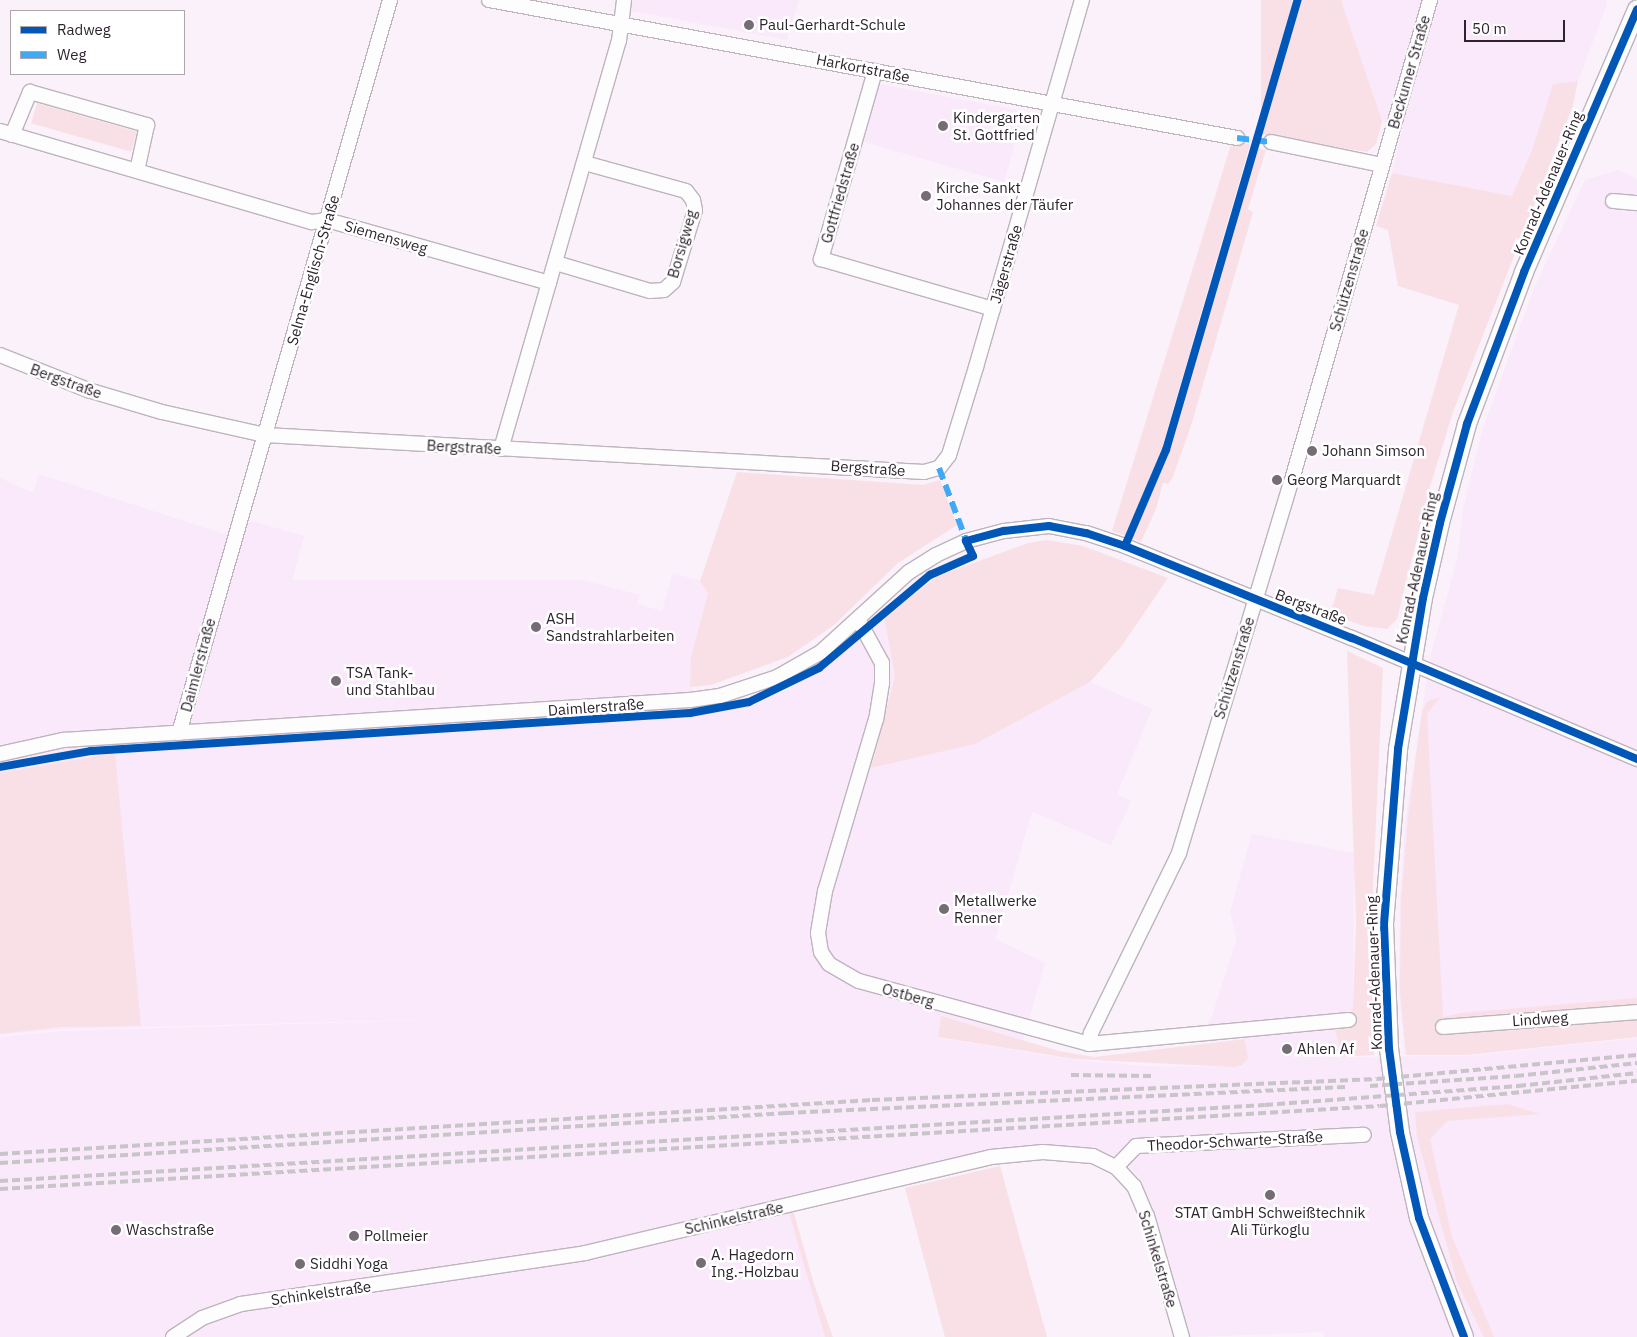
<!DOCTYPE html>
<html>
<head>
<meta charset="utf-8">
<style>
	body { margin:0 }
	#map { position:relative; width:1637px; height:1337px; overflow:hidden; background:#faf1fa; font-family:"IBM Plex Sans",sans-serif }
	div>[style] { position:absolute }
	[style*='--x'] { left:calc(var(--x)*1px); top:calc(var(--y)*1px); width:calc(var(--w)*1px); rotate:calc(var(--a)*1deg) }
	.built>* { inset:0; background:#fae8fb }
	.green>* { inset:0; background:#f8e0e6; transform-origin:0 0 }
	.roads { filter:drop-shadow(1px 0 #bdb4bd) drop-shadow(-1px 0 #bdb4bd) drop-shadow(0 1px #bdb4bd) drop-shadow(0 -1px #bdb4bd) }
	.minor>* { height:14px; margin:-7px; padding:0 7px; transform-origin:7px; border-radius:7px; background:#fefdfe }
	.major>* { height:18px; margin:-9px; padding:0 9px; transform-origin:9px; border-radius:9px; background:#fefdfe }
	.rail>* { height:4px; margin-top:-2px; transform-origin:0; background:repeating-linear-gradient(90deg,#c7c5c7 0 8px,transparent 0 12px) }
	.quiet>* { height:6px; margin-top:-3px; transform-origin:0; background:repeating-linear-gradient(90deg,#3fa9f5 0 12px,transparent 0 18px) }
	.cycleway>* { height:8px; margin:-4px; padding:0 4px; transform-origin:4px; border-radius:4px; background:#0057b8 }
	.dots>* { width:14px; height:14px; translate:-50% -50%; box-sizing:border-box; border:2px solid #fff; border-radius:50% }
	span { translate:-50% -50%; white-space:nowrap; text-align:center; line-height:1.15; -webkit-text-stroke:5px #fff; paint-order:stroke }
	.poi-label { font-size:15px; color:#2d242e }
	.left { translate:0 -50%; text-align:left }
	.street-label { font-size:15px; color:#2d242e }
	.legend { position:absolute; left:10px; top:10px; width:175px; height:65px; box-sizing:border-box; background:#fff; border:1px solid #aba7ab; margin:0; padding:6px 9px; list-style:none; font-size:15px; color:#2d242e }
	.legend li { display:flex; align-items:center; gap:10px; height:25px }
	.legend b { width:25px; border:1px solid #aba7ab }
	.scale { position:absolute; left:1464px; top:20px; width:101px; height:22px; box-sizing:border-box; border:2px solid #2d242e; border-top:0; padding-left:6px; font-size:15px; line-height:18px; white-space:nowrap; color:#2d242e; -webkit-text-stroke:4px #fff; paint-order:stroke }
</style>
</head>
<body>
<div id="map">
	<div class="built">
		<i style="clip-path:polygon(631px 0,799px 0,787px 40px,628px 10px)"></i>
		<i style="clip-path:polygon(1341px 0,1606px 0,1607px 4px,1578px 81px,1553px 84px,1532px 150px,1512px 196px,1392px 173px,1403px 127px,1382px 121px)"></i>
		<i style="clip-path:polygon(878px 84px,1024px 111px,1004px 182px,861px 141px)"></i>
		<i style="clip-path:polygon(1618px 170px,1637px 179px,1637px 1037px,1467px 1054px,1405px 1054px,1399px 990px,1400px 900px,1406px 817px,1430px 658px,1458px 556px,1463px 509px,1482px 431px,1535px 286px,1585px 180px)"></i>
		<i style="clip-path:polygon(39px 474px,224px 534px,251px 521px,304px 536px,292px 580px,582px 580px,640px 595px,637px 604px,662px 611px,673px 573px,700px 581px,708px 593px,691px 657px,693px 716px,750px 704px,787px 690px,849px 648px,884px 617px,895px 676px,871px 768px,975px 744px,1090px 682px,1152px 709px,1117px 794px,1131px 801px,1111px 845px,1032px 812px,995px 939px,1045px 963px,1023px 1040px,942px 1016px,939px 1038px,1075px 1060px,1144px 1066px,1241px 1067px,1248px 1059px,1245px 1038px,1195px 1043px,1212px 1016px,1237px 939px,1230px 912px,1252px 834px,1354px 853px,1353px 1006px,1348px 1028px,1335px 1029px,1342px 1057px,1469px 1056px,1637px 1038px,1637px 1337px,1324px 1337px,1324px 1332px,1190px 1337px,1142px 1180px,1123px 1160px,1096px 1148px,1042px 1144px,989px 1150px,785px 1197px,825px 1337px,0 1337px,0 1037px,63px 1031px,559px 1016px,62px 1029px,0 1035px,0 478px,33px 493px)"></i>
	</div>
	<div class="green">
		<i style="left:1261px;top:0;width:31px;height:130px"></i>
		<i style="clip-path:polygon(1301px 0,1341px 0,1382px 121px,1376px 144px,1367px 152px,1259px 134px)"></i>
		<i style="clip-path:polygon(1578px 81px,1573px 105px,1453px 412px,1430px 487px,1397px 619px,1387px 629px,1364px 626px,1330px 614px,1338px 588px,1374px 595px,1459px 305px,1398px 286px,1388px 230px,1376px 226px,1392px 173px,1512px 196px,1532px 150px,1553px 84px)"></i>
		<i style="left:37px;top:103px;width:104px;height:21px;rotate:16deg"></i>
		<i style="clip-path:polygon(1232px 141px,1250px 144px,1162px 448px,1127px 536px,1112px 531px)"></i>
		<i style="clip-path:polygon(1256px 148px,1266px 150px,1248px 209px,1253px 212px,1191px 426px,1172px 479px,1168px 484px,1163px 483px,1156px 509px,1141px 542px,1133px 539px,1169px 450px)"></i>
		<i style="clip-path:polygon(737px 472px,923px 485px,940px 480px,957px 525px,898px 563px,834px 625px,788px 657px,711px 685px,690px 687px,691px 657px,708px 593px,700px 581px)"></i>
		<i style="clip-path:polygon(1047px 540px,1083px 546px,1168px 578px,1121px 647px,1090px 682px,975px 744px,871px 768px,895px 676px,884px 617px,938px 576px,1028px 543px)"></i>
		<i style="clip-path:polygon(1347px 651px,1383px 668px,1373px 887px,1374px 1055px,1342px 1057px,1335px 1030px,1348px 1028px,1353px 1006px,1356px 924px)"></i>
		<i style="clip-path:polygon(1440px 697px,1427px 714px,1443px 1017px,1461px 1013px,1637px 998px,1637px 1037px,1467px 1055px,1406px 1055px,1400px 990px,1401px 900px,1408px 817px,1422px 711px,1428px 701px)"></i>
		<i style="clip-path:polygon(115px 753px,141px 1026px,60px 1027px,0 1034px,0 773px)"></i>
		<i style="clip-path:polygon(941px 1016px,1059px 1051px,1094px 1057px,1245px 1039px,1248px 1059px,1241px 1066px,1233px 1067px,1074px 1059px,938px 1037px)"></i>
		<i style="clip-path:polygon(1508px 1104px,1540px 1114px,1447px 1121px,1430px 1139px,1452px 1237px,1494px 1337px,1484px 1337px,1457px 1282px,1417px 1137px,1415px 1112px)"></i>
		<i style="clip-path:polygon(1000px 1166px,1047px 1337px,945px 1337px,905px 1188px)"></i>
		<i style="clip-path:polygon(789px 1213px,794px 1213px,814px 1284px,833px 1337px,825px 1337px)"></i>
	</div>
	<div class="roads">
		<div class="minor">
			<i style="--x:489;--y:0;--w:761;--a:10.45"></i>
			<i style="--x:875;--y:71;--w:196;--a:106"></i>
			<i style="--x:821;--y:259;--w:179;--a:16.2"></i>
			<i style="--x:0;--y:131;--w:325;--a:16.3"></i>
			<i style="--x:312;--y:222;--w:15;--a:-8"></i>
			<i style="--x:327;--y:220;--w:231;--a:15.8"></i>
			<i style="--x:12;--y:135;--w:47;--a:-67.3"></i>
			<i style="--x:30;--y:92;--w:122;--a:15.8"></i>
			<i style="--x:147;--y:125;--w:47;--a:102.3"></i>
			<i style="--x:1271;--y:142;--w:113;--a:11.7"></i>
			<i style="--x:1613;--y:201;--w:24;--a:5"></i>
			<i style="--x:556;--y:263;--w:98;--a:16.6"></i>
			<i style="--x:650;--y:291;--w:14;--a:-4"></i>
			<i style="--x:664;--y:290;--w:12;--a:-42"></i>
			<i style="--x:673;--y:282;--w:75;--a:-73"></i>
			<i style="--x:695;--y:210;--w:10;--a:-101"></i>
			<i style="--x:693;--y:200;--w:11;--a:-128"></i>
			<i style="--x:686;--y:191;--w:106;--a:-164.6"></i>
			<i style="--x:0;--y:355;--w:95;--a:21.7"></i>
			<i style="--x:88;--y:390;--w:77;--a:16.6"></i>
			<i style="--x:162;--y:412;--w:106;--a:12.6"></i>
			<i style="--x:265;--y:435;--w:660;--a:3.21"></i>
			<i style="--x:924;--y:472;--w:16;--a:-15"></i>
			<i style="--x:939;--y:468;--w:16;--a:-52"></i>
			<i style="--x:949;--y:455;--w:92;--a:-72.9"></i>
			<i style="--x:976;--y:367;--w:382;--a:-73.9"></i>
			<i style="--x:501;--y:449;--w:425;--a:-73.9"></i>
			<i style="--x:619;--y:41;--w:41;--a:-83"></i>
			<i style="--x:858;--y:619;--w:50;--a:61.4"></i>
			<i style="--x:882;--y:663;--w:20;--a:90"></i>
			<i style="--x:882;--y:683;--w:36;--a:99"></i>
			<i style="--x:876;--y:719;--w:179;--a:106.5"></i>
			<i style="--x:825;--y:891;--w:43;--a:99.5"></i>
			<i style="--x:818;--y:933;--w:19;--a:81"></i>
			<i style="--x:821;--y:952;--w:14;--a:56"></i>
			<i style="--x:829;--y:964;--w:34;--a:30"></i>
			<i style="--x:859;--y:981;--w:238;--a:15.3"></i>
			<i style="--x:1089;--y:1044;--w:261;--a:-5.3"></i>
			<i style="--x:179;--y:733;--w:763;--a:-73.94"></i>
			<i style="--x:0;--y:754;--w:65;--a:-12.5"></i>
			<i style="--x:63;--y:740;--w:628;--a:-3.65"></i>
			<i style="--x:690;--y:700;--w:30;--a:-8"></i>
			<i style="--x:720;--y:696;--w:60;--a:-18.4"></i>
			<i style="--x:777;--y:677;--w:51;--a:-29.6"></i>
			<i style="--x:821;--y:652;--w:119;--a:-42.3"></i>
			<i style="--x:909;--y:572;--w:32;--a:-32"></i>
			<i style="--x:936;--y:555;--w:33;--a:-25"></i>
			<i style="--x:966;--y:541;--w:39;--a:-15"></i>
			<i style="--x:1004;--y:531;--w:45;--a:-6.3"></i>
			<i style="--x:1049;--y:526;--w:38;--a:11"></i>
			<i style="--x:1086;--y:533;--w:41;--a:18.4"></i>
			<i style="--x:1125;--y:546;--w:245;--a:22.1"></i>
			<i style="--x:1352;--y:638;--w:310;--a:23"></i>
			<i style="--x:1443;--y:1027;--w:195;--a:-4.4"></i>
			<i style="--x:1089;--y:1044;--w:11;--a:-80"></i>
			<i style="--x:1091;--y:1033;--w:200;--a:-63.9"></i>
			<i style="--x:1179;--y:853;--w:387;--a:-73.2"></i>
			<i style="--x:1291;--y:483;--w:503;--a:-73.94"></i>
			<i style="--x:1116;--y:1167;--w:29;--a:-46"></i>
			<i style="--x:1136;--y:1146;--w:228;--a:-2.8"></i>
			<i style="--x:173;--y:1337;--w:35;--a:-33"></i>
			<i style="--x:202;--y:1318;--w:41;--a:-19.7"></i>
			<i style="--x:241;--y:1304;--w:348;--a:-8.4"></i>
			<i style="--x:585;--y:1253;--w:417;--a:-13.3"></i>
			<i style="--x:991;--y:1157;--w:52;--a:-5.5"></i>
			<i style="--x:1043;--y:1152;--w:50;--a:4.6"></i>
			<i style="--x:1093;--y:1156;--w:25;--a:26"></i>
			<i style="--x:1116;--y:1167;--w:26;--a:47"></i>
			<i style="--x:1134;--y:1186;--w:33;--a:67"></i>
			<i style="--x:1147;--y:1216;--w:126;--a:73.9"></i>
		</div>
		<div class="major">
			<i style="--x:1464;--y:1337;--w:127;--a:-110.7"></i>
			<i style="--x:1419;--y:1218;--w:88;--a:-102.5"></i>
			<i style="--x:1400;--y:1132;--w:84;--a:-97.5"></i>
			<i style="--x:1389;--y:1049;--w:125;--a:-92.3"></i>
			<i style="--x:1384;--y:924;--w:176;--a:-85.4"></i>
			<i style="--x:1398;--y:749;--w:153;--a:-80.6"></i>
			<i style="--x:1423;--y:598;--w:77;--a:-77.2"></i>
			<i style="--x:1440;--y:523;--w:103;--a:-74.7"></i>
			<i style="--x:1467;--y:424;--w:162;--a:-69.4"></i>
			<i style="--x:1524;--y:272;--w:286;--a:-66.7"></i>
		</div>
	</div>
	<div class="rail">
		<i style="--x:1071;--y:1075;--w:80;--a:0.7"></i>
		<i style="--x:1370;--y:1086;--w:146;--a:-3.9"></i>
		<i style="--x:1516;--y:1076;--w:122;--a:-6.1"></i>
		<i style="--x:0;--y:1154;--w:874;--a:-3.54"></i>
		<i style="--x:872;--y:1100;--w:505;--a:-2.38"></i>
		<i style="--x:1377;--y:1079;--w:261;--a:-5.3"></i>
		<i style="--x:0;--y:1163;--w:788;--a:-3.64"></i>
		<i style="--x:786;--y:1113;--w:560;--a:-2.66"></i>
		<i style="--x:0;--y:1181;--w:1267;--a:-3.44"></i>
		<i style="--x:1265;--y:1105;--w:254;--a:-4.3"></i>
		<i style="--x:1518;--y:1086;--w:120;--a:-6.2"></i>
		<i style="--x:0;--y:1189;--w:1382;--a:-3.44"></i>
		<i style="--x:1380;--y:1106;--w:258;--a:-5.6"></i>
	</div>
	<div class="quiet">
		<i style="--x:1237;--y:138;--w:34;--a:7"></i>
		<i style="--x:939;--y:468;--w:82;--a:69.4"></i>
	</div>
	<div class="cycleway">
		<i style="--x:1125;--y:546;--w:104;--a:-66.9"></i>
		<i style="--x:1166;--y:450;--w:469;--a:-73.7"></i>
		<i style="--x:0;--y:767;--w:92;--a:-10"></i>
		<i style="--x:91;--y:751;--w:600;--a:-3.63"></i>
		<i style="--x:690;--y:713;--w:60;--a:-10.6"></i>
		<i style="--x:749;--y:702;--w:78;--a:-25.9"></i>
		<i style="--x:819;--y:668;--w:145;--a:-40"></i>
		<i style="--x:930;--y:575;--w:47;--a:-23.8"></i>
		<i style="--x:973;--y:556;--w:17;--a:-115"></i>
		<i style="--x:966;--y:541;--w:39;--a:-15"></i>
		<i style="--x:1004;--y:531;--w:45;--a:-6.3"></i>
		<i style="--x:1049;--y:526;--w:38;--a:11"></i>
		<i style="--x:1086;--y:533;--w:41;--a:18.4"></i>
		<i style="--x:1125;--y:546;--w:245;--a:22.1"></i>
		<i style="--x:1352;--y:638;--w:310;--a:23"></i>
		<i style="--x:1464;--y:1337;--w:127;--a:-110.7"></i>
		<i style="--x:1419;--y:1218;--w:88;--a:-102.5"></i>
		<i style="--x:1400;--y:1132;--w:84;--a:-97.5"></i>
		<i style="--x:1389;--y:1049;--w:125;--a:-92.3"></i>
		<i style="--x:1384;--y:924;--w:176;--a:-85.4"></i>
		<i style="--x:1398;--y:749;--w:153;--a:-80.6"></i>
		<i style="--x:1423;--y:598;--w:77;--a:-77.2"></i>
		<i style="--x:1440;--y:523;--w:103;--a:-74.7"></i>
		<i style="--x:1467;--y:424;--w:162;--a:-69.4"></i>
		<i style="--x:1524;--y:272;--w:286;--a:-66.7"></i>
	</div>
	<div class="dots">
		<i style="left:749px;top:25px;background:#756c75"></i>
		<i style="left:943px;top:126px;background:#756c75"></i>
		<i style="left:926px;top:196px;background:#756c75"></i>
		<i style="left:1312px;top:451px;background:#756c75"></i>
		<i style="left:1277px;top:480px;background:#756c75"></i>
		<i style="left:536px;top:627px;background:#756c75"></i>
		<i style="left:336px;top:681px;background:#756c75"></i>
		<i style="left:944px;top:909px;background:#756c75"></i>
		<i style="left:1287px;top:1049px;background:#756c75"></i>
		<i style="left:1270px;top:1195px;background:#756c75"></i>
		<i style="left:116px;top:1230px;background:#756c75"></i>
		<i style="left:354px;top:1236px;background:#756c75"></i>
		<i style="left:701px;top:1263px;background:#756c75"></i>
		<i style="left:300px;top:1264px;background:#756c75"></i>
	</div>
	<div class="poi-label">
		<span class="left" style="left:759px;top:25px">Paul-Gerhardt-Schule</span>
		<span class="left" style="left:953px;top:126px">Kindergarten<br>St. Gottfried</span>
		<span class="left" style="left:936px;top:196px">Kirche Sankt<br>Johannes der Täufer</span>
		<span class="left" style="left:1322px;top:451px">Johann Simson</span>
		<span class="left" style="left:1287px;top:480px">Georg Marquardt</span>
		<span class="left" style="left:546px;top:627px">ASH<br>Sandstrahlarbeiten</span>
		<span class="left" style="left:346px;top:681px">TSA Tank-<br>und Stahlbau</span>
		<span class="left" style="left:954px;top:909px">Metallwerke<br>Renner</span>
		<span class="left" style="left:1297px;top:1049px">Ahlen Af</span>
		<span style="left:1270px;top:1221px">STAT GmbH Schweißtechnik<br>Ali Türkoglu</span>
		<span class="left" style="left:126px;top:1230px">Waschstraße</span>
		<span class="left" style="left:364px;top:1236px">Pollmeier</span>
		<span class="left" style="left:711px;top:1263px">A. Hagedorn<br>Ing.-Holzbau</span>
		<span class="left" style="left:310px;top:1264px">Siddhi Yoga</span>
	</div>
	<div class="street-label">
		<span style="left:863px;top:68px;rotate:11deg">Harkortstraße</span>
		<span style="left:1409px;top:72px;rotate:-74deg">Beckumer Straße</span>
		<span style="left:1548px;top:183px;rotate:-67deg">Konrad-Adenauer-Ring</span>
		<span style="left:840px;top:193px;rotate:-74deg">Gottfriedstraße</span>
		<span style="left:386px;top:237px;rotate:16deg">Siemensweg</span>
		<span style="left:682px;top:244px;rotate:-74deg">Borsigweg</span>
		<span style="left:1006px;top:264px;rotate:-74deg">Jägerstraße</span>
		<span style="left:313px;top:270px;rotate:-74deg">Selma-Englisch-Straße</span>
		<span style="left:1349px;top:280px;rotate:-74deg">Schützenstraße</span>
		<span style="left:66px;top:381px;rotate:20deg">Bergstraße</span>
		<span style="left:464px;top:447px;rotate:3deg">Bergstraße</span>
		<span style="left:868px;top:468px;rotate:4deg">Bergstraße</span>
		<span style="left:1417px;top:568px;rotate:-78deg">Konrad-Adenauer-Ring</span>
		<span style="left:1311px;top:607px;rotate:21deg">Bergstraße</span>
		<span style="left:198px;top:665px;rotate:-75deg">Daimlerstraße</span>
		<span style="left:1234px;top:668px;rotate:-73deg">Schützenstraße</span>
		<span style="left:596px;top:707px;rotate:-4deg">Daimlerstraße</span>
		<span style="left:1374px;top:973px;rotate:-92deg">Konrad-Adenauer-Ring</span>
		<span style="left:908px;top:995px;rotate:15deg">Ostberg</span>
		<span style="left:1540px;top:1019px;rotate:-4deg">Lindweg</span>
		<span style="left:1235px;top:1141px;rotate:-3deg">Theodor-Schwarte-Straße</span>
		<span style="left:734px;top:1218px;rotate:-13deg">Schinkelstraße</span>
		<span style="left:1158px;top:1259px;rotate:73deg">Schinkelstraße</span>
		<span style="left:321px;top:1293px;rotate:-8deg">Schinkelstraße</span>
	</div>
	<ul class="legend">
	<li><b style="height:6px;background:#0057b8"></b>Radweg</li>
	<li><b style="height:6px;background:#3fa9f5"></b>Weg</li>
	</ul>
	<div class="scale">50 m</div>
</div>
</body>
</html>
